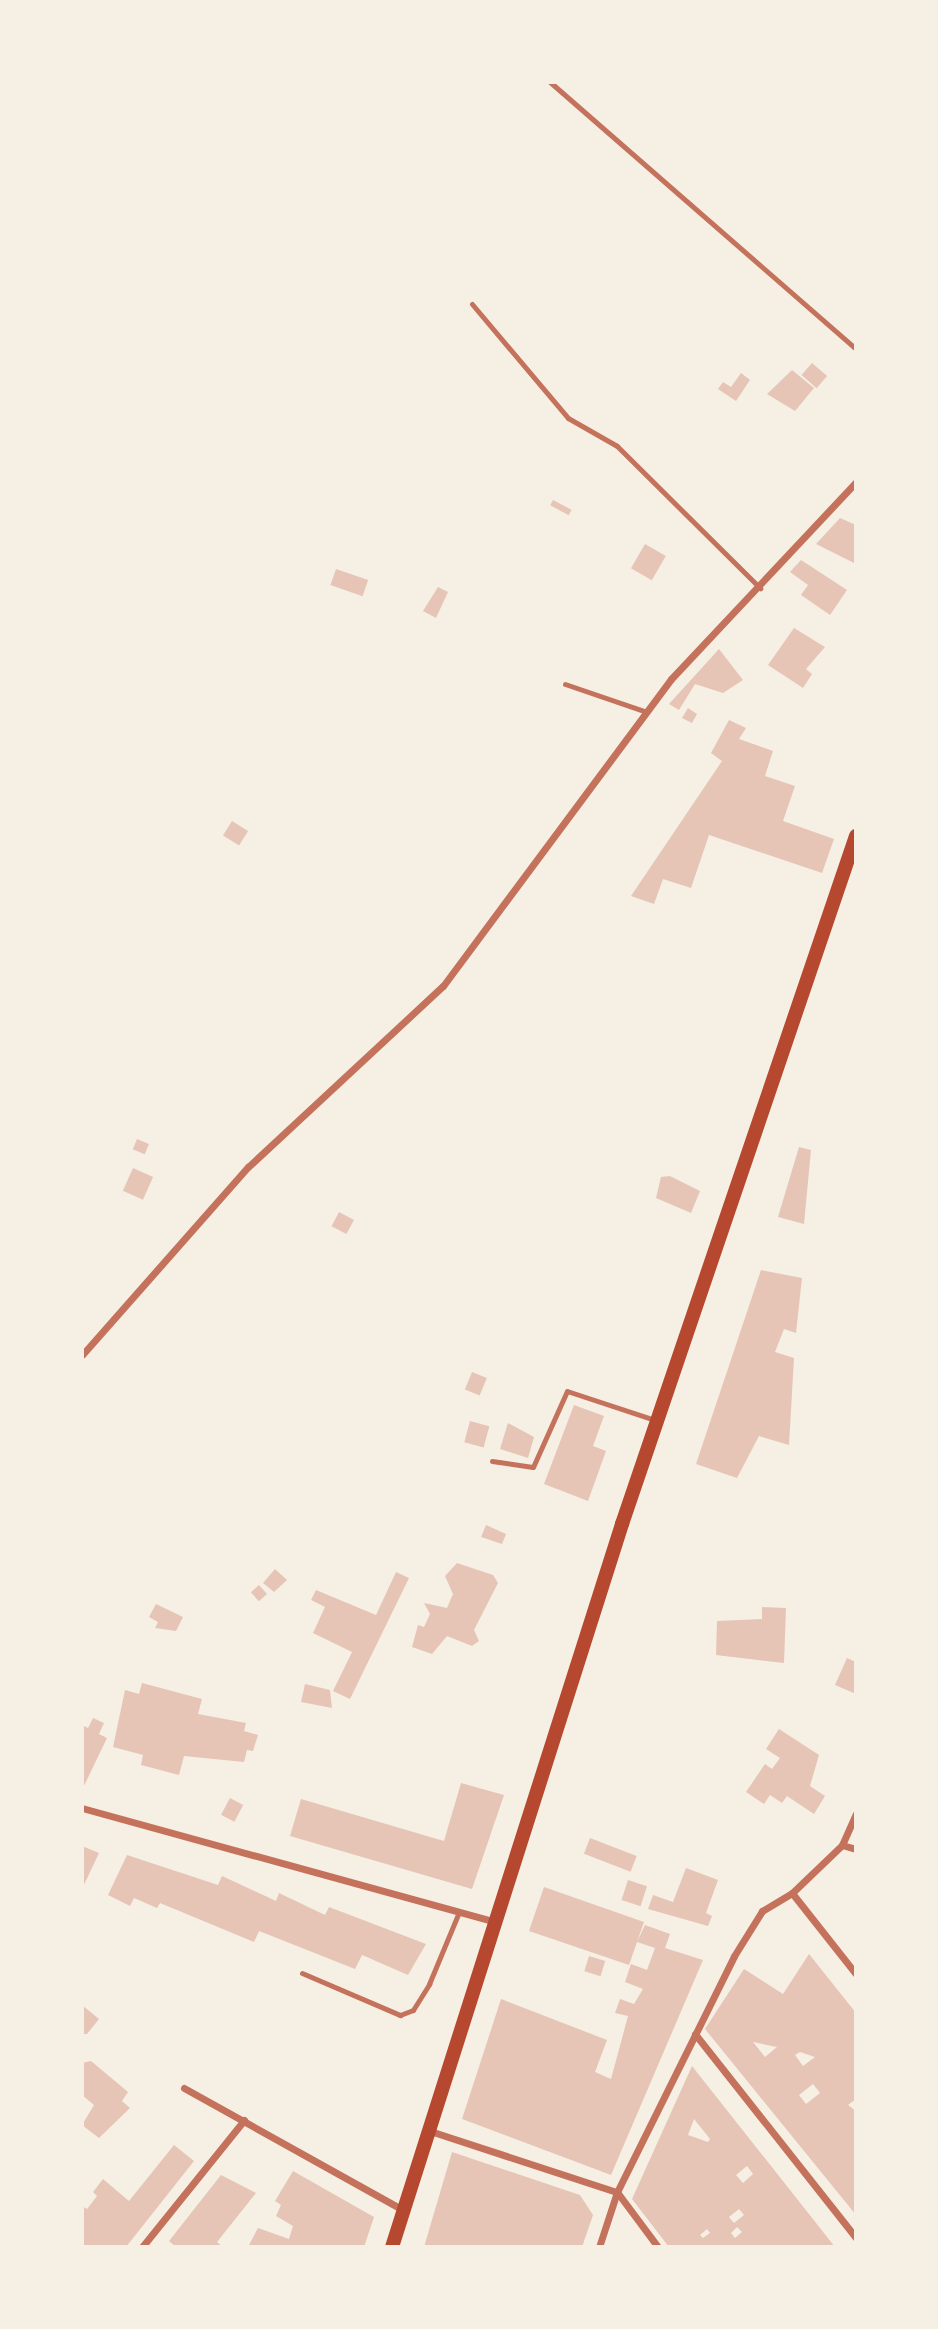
<!DOCTYPE html>
<html>
<head>
<meta charset="utf-8">
<style>
	body { margin:0 }
	#map { position:relative; width:938px; height:2329px; overflow:hidden; background:#f6efe4; font-family:Commissioner,sans-serif }
	div>[style] { position:absolute }
	[style*='--x'] { left:calc(var(--x)*1px); top:calc(var(--y)*1px); width:calc(var(--w)*1px); rotate:calc(var(--a)*1deg) }
	.building>* { inset:0; background:#e6c5b7; transform-origin:0 0 }
	.service>* { height:5px; margin:-2.5px; padding:0 2.5px; transform-origin:2.5px; border-radius:2.5px; background:#c5725c }
	.minor>* { height:7px; margin:-3.5px; padding:0 3.5px; transform-origin:3.5px; border-radius:3.5px; background:#c5725c }
	.secondary>* { height:14px; margin:-7px; padding:0 7px; transform-origin:7px; border-radius:7px; background:#b5482f }
	span { translate:-50% -50%; white-space:nowrap; text-align:center; line-height:1.15; -webkit-text-stroke:5px #f6efe4; paint-order:stroke }
	.frame { position:absolute; inset:0; border:84px solid #f6efe4; pointer-events:none }
</style>
</head>
<body>
<div id="map">
	<div class="building">
		<i style="left:812px;top:363px;width:20px;height:16px;rotate:41deg"></i>
		<i style="clip-path:polygon(792px 370px,814px 388px,795px 411px,767px 394px)"></i>
		<i style="clip-path:polygon(741px 373px,750px 380px,736px 401px,718px 389px,723px 382px,731px 387px)"></i>
		<i style="left:553px;top:500px;width:21px;height:6px;rotate:28deg"></i>
		<i style="clip-path:polygon(840px 518px,856px 525px,856px 564px,816px 544px)"></i>
		<i style="left:645px;top:544px;width:24px;height:28px;rotate:30deg"></i>
		<i style="clip-path:polygon(801px 560px,847px 590px,830px 615px,801px 595px,808px 585px,790px 572px)"></i>
		<i style="left:336px;top:569px;width:34px;height:17px;rotate:19deg"></i>
		<i style="clip-path:polygon(438px 587px,448px 592px,436px 618px,423px 611px)"></i>
		<i style="clip-path:polygon(794px 628px,825px 647px,806px 669px,812px 674px,803px 688px,768px 665px)"></i>
		<i style="clip-path:polygon(719px 649px,743px 680px,723px 693px,695px 684px,679px 710px,669px 704px)"></i>
		<i style="clip-path:polygon(688px 708px,697px 714px,692px 723px,682px 718px)"></i>
		<i style="clip-path:polygon(729px 720px,746px 728px,739px 739px,773px 751px,765px 776px,795px 786px,783px 821px,834px 839px,822px 873px,709px 835px,691px 888px,663px 879px,654px 904px,631px 896px,722px 761px,711px 753px)"></i>
		<i style="left:232px;top:821px;width:19px;height:17px;rotate:32deg"></i>
		<i style="left:137px;top:1139px;width:13px;height:11px;rotate:23deg"></i>
		<i style="clip-path:polygon(799px 1147px,811px 1150px,804px 1224px,778px 1217px)"></i>
		<i style="left:133px;top:1168px;width:22px;height:25px;rotate:24deg"></i>
		<i style="clip-path:polygon(670px 1176px,700px 1191px,691px 1213px,656px 1198px,661px 1177px)"></i>
		<i style="left:339px;top:1212px;width:17px;height:16px;rotate:28deg"></i>
		<i style="clip-path:polygon(761px 1270px,802px 1278px,796px 1333px,784px 1329px,775px 1352px,794px 1358px,789px 1445px,759px 1436px,737px 1478px,696px 1464px)"></i>
		<i style="left:472px;top:1372px;width:16px;height:19px;rotate:22deg"></i>
		<i style="clip-path:polygon(574px 1405px,604px 1416px,593px 1446px,606px 1451px,588px 1501px,544px 1484px)"></i>
		<i style="left:470px;top:1421px;width:20px;height:22px;rotate:15deg"></i>
		<i style="clip-path:polygon(508px 1423px,534px 1437px,528px 1458px,500px 1449px)"></i>
		<i style="clip-path:polygon(486px 1525px,506px 1534px,502px 1544px,481px 1537px)"></i>
		<i style="clip-path:polygon(457px 1563px,493px 1575px,498px 1583px,474px 1630px,479px 1641px,472px 1646px,447px 1636px,432px 1654px,412px 1647px,418px 1625px,424px 1627px,430px 1614px,424px 1603px,447px 1608px,453px 1594px,445px 1576px)"></i>
		<i style="clip-path:polygon(275px 1569px,287px 1580px,274px 1592px,263px 1583px)"></i>
		<i style="clip-path:polygon(396px 1572px,409px 1578px,350px 1699px,333px 1691px,352px 1652px,313px 1633px,325px 1607px,311px 1600px,316px 1590px,376px 1615px)"></i>
		<i style="left:259px;top:1585px;width:12px;height:11px;rotate:48deg"></i>
		<i style="clip-path:polygon(156px 1604px,183px 1617px,176px 1631px,155px 1628px,158px 1622px,149px 1617px)"></i>
		<i style="clip-path:polygon(762px 1607px,786px 1608px,784px 1663px,716px 1655px,717px 1621px,762px 1619px)"></i>
		<i style="clip-path:polygon(847px 1658px,856px 1662px,856px 1694px,835px 1685px)"></i>
		<i style="clip-path:polygon(142px 1683px,202px 1699px,198px 1714px,246px 1723px,244px 1731px,258px 1735px,253px 1751px,247px 1750px,244px 1762px,184px 1756px,179px 1775px,141px 1765px,143px 1755px,113px 1747px,125px 1690px,139px 1694px)"></i>
		<i style="clip-path:polygon(305px 1684px,330px 1690px,332px 1708px,301px 1702px)"></i>
		<i style="clip-path:polygon(93px 1718px,104px 1723px,99px 1734px,107px 1738px,82px 1790px,82px 1725px,88px 1728px)"></i>
		<i style="clip-path:polygon(779px 1729px,819px 1755px,810px 1786px,825px 1796px,814px 1814px,787px 1796px,782px 1803px,770px 1795px,764px 1804px,746px 1792px,765px 1764px,772px 1769px,780px 1758px,766px 1749px)"></i>
		<i style="clip-path:polygon(461px 1783px,504px 1795px,472px 1889px,290px 1836px,301px 1799px,444px 1841px)"></i>
		<i style="left:230px;top:1798px;width:15px;height:19px;rotate:28deg"></i>
		<i style="left:590px;top:1838px;width:50px;height:17px;rotate:21deg"></i>
		<i style="clip-path:polygon(82px 1846px,99px 1853px,82px 1889px)"></i>
		<i style="clip-path:polygon(127px 1855px,218px 1885px,222px 1876px,276px 1901px,279px 1893px,325px 1915px,329px 1907px,426px 1944px,408px 1975px,362px 1955px,355px 1969px,259px 1931px,254px 1942px,160px 1903px,157px 1908px,134px 1898px,130px 1906px,108px 1895px)"></i>
		<i style="clip-path:polygon(686px 1868px,718px 1880px,706px 1913px,712px 1916px,708px 1926px,648px 1909px,653px 1895px,673px 1902px)"></i>
		<i style="left:628px;top:1880px;width:20px;height:21px;rotate:18deg"></i>
		<i style="clip-path:polygon(544px 1887px,644px 1922px,637px 1942px,645px 1925px,670px 1934px,665px 1948px,703px 1960px,611px 2175px,462px 2119px,501px 1999px,607px 2040px,595px 2072px,611px 2079px,628px 2016px,615px 2013px,620px 1999px,634px 2004px,643px 1989px,625px 1982px,631px 1964px,647px 1970px,655px 1948px,637px 1942px,629px 1965px,529px 1931px)"></i>
		<i style="clip-path:polygon(evenodd,809px 1954px,856px 2013px,856px 2099px,848px 2105px,856px 2111px,856px 2215px,705px 2029px,744px 1969px,783px 1994px,809px 1954px,753px 2042px,777px 2047px,765px 2057px,753px 2042px,809px 1954px,800px 2052px,815px 2057px,803px 2066px,795px 2055px,800px 2052px,809px 1954px,813px 2084px,820px 2093px,806px 2104px,799px 2095px,813px 2084px)"></i>
		<i style="left:589px;top:1956px;width:17px;height:16px;rotate:17deg"></i>
		<i style="clip-path:polygon(82px 2005px,99px 2019px,87px 2034px,82px 2034px)"></i>
		<i style="clip-path:polygon(91px 2061px,128px 2092px,122px 2101px,130px 2108px,99px 2138px,82px 2125px,94px 2105px,82px 2095px,82px 2063px)"></i>
		<i style="clip-path:polygon(evenodd,692px 2066px,835px 2247px,669px 2247px,632px 2199px,692px 2066px,694px 2119px,710px 2139px,708px 2142px,688px 2135px,694px 2119px,692px 2066px,747px 2166px,753px 2174px,743px 2183px,736px 2175px,747px 2166px,692px 2066px,739px 2209px,744px 2215px,734px 2223px,729px 2217px,739px 2209px,692px 2066px,737px 2227px,742px 2232px,735px 2238px,731px 2233px,737px 2227px,692px 2066px,707px 2229px,710px 2233px,703px 2238px,700px 2235px,707px 2229px)"></i>
		<i style="clip-path:polygon(174px 2145px,194px 2161px,126px 2247px,82px 2247px,82px 2206px,87px 2209px,97px 2196px,93px 2192px,103px 2179px,129px 2201px)"></i>
		<i style="clip-path:polygon(452px 2152px,580px 2195px,593px 2215px,582px 2247px,424px 2247px)"></i>
		<i style="clip-path:polygon(293px 2171px,374px 2217px,364px 2247px,248px 2247px,258px 2228px,289px 2239px,293px 2226px,276px 2216px,281px 2205px,275px 2201px)"></i>
		<i style="clip-path:polygon(221px 2175px,256px 2193px,217px 2242px,223px 2247px,176px 2247px,169px 2241px)"></i>
	</div>
	<div class="service">
		<i style="--x:550;--y:82;--w:406;--a:41.1"></i>
		<i style="--x:472;--y:304;--w:149;--a:49.9"></i>
		<i style="--x:568;--y:418;--w:56;--a:29.7"></i>
		<i style="--x:617;--y:446;--w:202;--a:44.8"></i>
		<i style="--x:565;--y:684;--w:87;--a:18.9"></i>
		<i style="--x:492;--y:1461;--w:41;--a:8.3"></i>
		<i style="--x:533;--y:1467;--w:83;--a:-65.9"></i>
		<i style="--x:567;--y:1391;--w:93;--a:18.2"></i>
		<i style="--x:302;--y:1973;--w:107;--a:23.2"></i>
		<i style="--x:400;--y:2015;--w:14;--a:-21"></i>
		<i style="--x:413;--y:2010;--w:31;--a:-58"></i>
		<i style="--x:429;--y:1984;--w:78;--a:-67.4"></i>
	</div>
	<div class="minor">
		<i style="--x:82;--y:1355;--w:251;--a:-48.6"></i>
		<i style="--x:248;--y:1167;--w:266;--a:-42.9"></i>
		<i style="--x:443;--y:986;--w:382;--a:-53.4"></i>
		<i style="--x:671;--y:679;--w:270;--a:-46.8"></i>
		<i style="--x:82;--y:1808;--w:430;--a:15.4"></i>
		<i style="--x:842;--y:1845;--w:15;--a:16"></i>
		<i style="--x:792;--y:1893;--w:103;--a:51.7"></i>
		<i style="--x:695;--y:2034;--w:260;--a:51.7"></i>
		<i style="--x:184;--y:2088;--w:251;--a:29.1"></i>
		<i style="--x:430;--y:2131;--w:197;--a:18.1"></i>
		<i style="--x:617;--y:2192;--w:69;--a:53.3"></i>
		<i style="--x:142;--y:2247;--w:163;--a:-51.2"></i>
		<i style="--x:599;--y:2247;--w:58;--a:-71.9"></i>
		<i style="--x:617;--y:2192;--w:263;--a:-63.6"></i>
		<i style="--x:734;--y:1956;--w:53;--a:-58.1"></i>
		<i style="--x:762;--y:1911;--w:35;--a:-31"></i>
		<i style="--x:792;--y:1893;--w:69;--a:-43.8"></i>
		<i style="--x:842;--y:1845;--w:34;--a:-66"></i>
	</div>
	<div class="secondary">
		<i style="--x:392;--y:2247;--w:759;--a:-72.35"></i>
		<i style="--x:622;--y:1524;--w:727;--a:-71.22"></i>
	</div>
	<div class="frame"></div>
</div>
</body>
</html>
